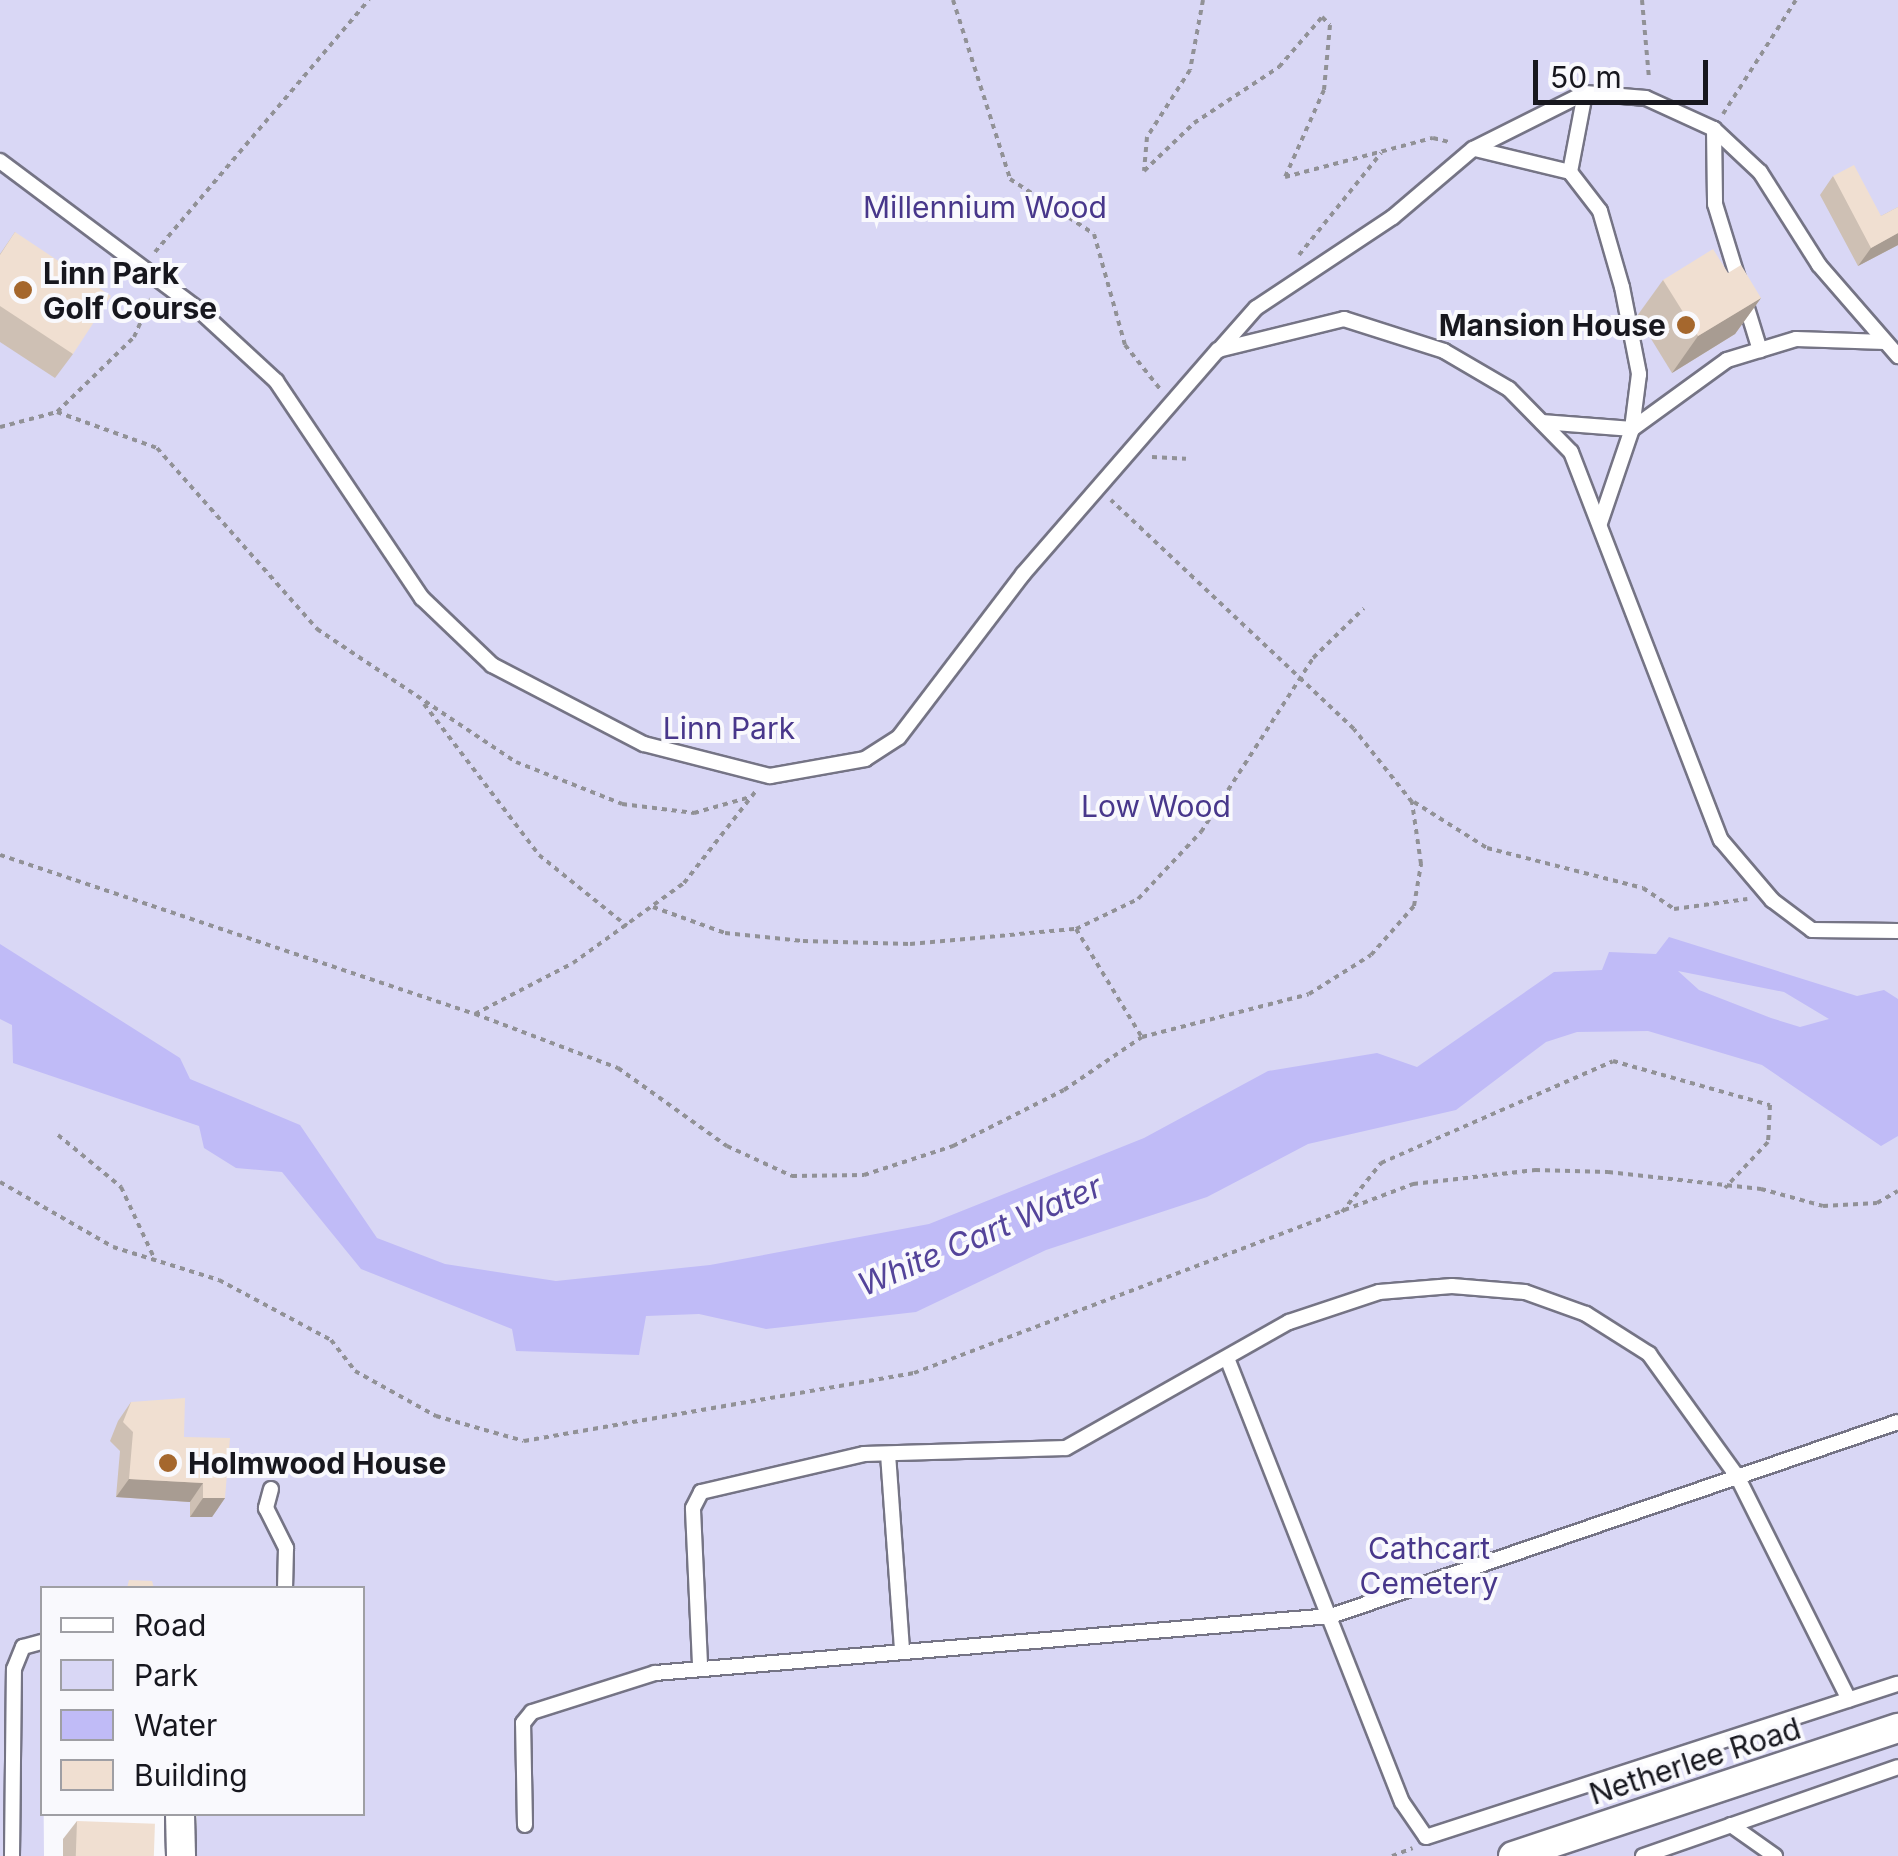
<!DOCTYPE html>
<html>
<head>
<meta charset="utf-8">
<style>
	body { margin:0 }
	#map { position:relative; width:1898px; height:1856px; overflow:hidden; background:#f9f9fd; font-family:Inter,sans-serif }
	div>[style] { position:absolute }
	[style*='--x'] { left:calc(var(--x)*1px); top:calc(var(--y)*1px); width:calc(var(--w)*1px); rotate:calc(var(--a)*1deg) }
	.green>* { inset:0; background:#d9d7f5 }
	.water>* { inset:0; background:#c0bbf7 }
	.path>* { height:4px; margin-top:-2px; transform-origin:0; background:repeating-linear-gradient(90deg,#919196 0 5px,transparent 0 10px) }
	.roads { filter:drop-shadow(2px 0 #757485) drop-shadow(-2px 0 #757485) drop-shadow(0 2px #757485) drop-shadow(0 -2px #757485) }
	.service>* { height:14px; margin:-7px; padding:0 7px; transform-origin:7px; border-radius:7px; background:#fff }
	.minor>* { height:28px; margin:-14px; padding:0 14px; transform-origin:14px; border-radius:14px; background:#fff }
	.wall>* { inset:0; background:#cec0b4 }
	.shaded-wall>* { inset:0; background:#a89c92 }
	.building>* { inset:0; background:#f0dfd1; transform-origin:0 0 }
	.dots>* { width:28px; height:28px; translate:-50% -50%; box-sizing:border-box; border:5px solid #f9f9fd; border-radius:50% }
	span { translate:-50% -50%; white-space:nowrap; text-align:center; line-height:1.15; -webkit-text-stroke:8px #f9f9fd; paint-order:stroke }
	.park-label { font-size:30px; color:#48378b }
	.poi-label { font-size:30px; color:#17171e; font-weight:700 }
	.left { translate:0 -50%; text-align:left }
	.right { translate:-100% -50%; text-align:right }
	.street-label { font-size:30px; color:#17171e }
	.water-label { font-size:32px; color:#54449a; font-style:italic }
	.legend { position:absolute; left:40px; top:1586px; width:325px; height:230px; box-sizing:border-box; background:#f9f9fd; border:2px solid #9f9fa4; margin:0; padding:12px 18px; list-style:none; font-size:30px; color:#17171e }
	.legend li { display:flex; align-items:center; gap:20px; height:50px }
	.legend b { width:50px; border:2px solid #9f9fa4 }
	.scale { position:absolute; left:1533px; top:60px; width:175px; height:45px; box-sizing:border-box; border:5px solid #17171e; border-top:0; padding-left:12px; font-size:30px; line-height:35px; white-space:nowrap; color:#17171e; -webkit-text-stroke:8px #f9f9fd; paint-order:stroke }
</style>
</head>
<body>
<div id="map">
	<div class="green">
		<i style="clip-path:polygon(0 0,1898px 0,1898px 1856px,197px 1856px,197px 1814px,362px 1814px,362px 1588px,42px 1588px,44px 1856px,0 1856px)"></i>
	</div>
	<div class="water">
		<i style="clip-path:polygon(evenodd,1669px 937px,1857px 996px,1884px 990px,1898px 999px,1898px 1136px,1881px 1146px,1762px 1065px,1648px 1031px,1577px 1032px,1546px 1042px,1456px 1110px,1308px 1144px,1207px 1197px,1046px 1250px,916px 1312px,766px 1329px,699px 1314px,646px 1316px,639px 1355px,516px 1351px,512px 1329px,361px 1269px,282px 1172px,236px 1168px,204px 1148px,199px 1126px,13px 1063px,12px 1025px,0 1019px,0 944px,180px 1058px,190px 1079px,300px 1125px,377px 1238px,445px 1264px,556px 1281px,710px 1265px,929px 1224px,1144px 1138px,1268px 1071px,1377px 1053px,1417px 1067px,1554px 972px,1602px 970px,1609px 952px,1656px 954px,1669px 937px,1678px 971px,1784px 992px,1829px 1019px,1800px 1027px,1771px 1018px,1699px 990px,1678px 971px)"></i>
	</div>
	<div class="path">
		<i style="--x:953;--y:0;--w:188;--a:72.3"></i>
		<i style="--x:1010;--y:179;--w:100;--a:33.2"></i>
		<i style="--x:1094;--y:234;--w:115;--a:74.4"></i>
		<i style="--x:1125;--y:345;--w:56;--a:51.5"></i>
		<i style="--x:1203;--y:0;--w:71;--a:100.5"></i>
		<i style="--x:1190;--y:70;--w:80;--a:122.7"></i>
		<i style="--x:1147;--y:137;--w:34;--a:95"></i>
		<i style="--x:1144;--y:171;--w:69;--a:-43.8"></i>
		<i style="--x:1194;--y:123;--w:102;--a:-33.4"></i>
		<i style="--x:1279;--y:67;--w:66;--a:-49.3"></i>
		<i style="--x:1322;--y:17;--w:11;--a:45"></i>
		<i style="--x:1330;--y:25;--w:65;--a:95.3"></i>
		<i style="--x:1324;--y:90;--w:95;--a:114.1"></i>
		<i style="--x:1285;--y:177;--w:153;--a:-14.8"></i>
		<i style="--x:1433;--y:138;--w:16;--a:14"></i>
		<i style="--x:1642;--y:0;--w:79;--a:84.9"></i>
		<i style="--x:1723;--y:114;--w:135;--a:-57.4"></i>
		<i style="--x:155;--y:252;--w:331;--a:-49.7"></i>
		<i style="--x:1299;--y:255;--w:131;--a:-51.2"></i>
		<i style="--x:57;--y:412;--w:107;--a:-44.2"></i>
		<i style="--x:134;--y:337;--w:42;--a:-65.9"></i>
		<i style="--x:0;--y:427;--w:59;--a:-14.7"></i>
		<i style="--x:57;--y:412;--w:106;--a:19.8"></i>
		<i style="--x:157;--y:448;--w:242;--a:48.5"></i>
		<i style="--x:317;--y:629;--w:239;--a:33.8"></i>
		<i style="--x:516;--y:762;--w:114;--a:21.6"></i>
		<i style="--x:622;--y:804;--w:73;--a:7.1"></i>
		<i style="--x:694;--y:813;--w:58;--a:-15.9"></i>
		<i style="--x:1152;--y:457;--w:34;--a:3"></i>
		<i style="--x:424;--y:704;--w:190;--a:52.7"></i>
		<i style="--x:539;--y:855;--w:113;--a:38.9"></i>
		<i style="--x:1414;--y:802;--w:86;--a:32.2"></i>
		<i style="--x:1487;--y:848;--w:161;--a:14.4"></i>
		<i style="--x:1643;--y:888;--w:37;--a:34"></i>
		<i style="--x:1674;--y:909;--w:74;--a:-7.8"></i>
		<i style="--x:0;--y:855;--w:501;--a:18.51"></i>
		<i style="--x:475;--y:1014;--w:110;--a:-27.5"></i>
		<i style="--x:573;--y:963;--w:137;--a:-35.8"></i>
		<i style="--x:684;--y:883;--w:117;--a:-52"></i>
		<i style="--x:653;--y:907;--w:77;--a:19.9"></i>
		<i style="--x:725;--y:933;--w:78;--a:5.9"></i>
		<i style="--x:803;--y:941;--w:107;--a:1.6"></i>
		<i style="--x:910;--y:944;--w:167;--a:-5.2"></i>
		<i style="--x:1076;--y:929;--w:69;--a:-25.8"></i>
		<i style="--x:1138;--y:899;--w:92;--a:-46.8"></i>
		<i style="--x:1201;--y:832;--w:207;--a:-57.2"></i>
		<i style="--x:1313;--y:658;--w:71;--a:-44.4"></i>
		<i style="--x:1076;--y:929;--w:125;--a:58.7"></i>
		<i style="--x:475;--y:1014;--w:153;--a:20.7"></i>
		<i style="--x:618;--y:1068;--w:134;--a:35.6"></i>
		<i style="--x:727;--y:1146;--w:72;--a:24.8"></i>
		<i style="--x:792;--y:1176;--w:72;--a:-0.8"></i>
		<i style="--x:864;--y:1175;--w:94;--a:-18"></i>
		<i style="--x:953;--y:1146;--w:124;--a:-26.8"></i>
		<i style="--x:1064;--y:1090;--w:94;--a:-34.2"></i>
		<i style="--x:1142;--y:1037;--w:172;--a:-14.4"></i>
		<i style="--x:1309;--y:994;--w:73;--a:-32.2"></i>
		<i style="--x:1371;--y:955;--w:65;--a:-48.7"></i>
		<i style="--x:1414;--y:906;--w:43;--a:-80.5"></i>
		<i style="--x:1421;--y:864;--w:63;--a:-98.3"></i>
		<i style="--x:1412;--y:802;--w:93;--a:-128.5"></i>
		<i style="--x:1354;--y:729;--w:334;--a:-136.7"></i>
		<i style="--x:58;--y:1135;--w:82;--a:39.5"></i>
		<i style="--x:121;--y:1187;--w:81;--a:65"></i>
		<i style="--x:0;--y:1182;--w:130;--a:29.9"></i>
		<i style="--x:113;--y:1247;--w:111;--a:17.3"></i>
		<i style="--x:219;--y:1280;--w:127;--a:28.2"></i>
		<i style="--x:331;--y:1340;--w:39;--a:52"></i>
		<i style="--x:355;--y:1371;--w:93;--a:29.1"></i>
		<i style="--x:436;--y:1416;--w:91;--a:15.9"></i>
		<i style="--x:524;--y:1441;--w:396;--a:-9.9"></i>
		<i style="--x:914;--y:1373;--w:534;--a:-20.74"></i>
		<i style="--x:1413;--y:1184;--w:123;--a:-6.5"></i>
		<i style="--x:1535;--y:1170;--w:73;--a:1.6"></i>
		<i style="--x:1608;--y:1172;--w:154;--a:6.3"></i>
		<i style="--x:1761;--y:1189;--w:64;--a:15.3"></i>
		<i style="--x:1823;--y:1206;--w:54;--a:-3.2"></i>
		<i style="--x:1877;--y:1203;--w:24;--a:-30"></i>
		<i style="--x:1342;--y:1212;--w:63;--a:-51.5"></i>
		<i style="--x:1381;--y:1163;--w:253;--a:-23.7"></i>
		<i style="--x:1613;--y:1061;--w:163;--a:15.7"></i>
		<i style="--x:1770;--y:1105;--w:37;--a:93"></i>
		<i style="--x:1768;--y:1142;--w:63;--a:133.1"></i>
		<i style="--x:1392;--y:1856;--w:22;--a:-21"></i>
	</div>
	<div class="roads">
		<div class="service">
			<i style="--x:1714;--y:129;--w:75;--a:89.2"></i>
			<i style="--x:1715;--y:204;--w:153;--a:72.9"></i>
			<i style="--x:1475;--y:149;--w:98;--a:13.6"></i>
			<i style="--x:1570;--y:172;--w:49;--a:52.4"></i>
			<i style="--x:1600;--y:211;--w:79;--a:73.9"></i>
			<i style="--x:1622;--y:287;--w:89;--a:78.9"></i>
			<i style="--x:1639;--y:374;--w:55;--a:97.3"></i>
			<i style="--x:1632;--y:429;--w:90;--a:-175.6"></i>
			<i style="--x:0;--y:161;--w:249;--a:36.8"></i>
			<i style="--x:199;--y:310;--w:105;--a:42.7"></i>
			<i style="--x:276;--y:381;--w:262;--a:56.1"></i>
			<i style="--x:422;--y:598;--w:97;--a:43.7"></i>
			<i style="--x:492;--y:665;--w:171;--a:27.5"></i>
			<i style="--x:644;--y:744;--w:130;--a:14.3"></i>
			<i style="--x:770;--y:776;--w:97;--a:-10.1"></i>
			<i style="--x:865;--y:759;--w:40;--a:-32.9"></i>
			<i style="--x:899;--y:737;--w:205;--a:-52.7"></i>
			<i style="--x:1023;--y:574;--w:297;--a:-49"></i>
			<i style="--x:1218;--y:350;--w:130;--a:-13.8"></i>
			<i style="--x:1344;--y:319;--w:105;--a:17.7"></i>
			<i style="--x:1444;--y:351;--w:75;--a:30.3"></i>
			<i style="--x:1509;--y:389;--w:88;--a:45.5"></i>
			<i style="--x:1571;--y:452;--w:416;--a:68.9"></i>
			<i style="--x:1721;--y:840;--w:79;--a:49.6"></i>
			<i style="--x:1772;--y:900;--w:50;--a:36.9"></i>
			<i style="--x:1812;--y:930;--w:86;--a:0.7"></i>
			<i style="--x:1570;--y:172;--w:80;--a:-79.2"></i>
			<i style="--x:1219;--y:350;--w:56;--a:-48.6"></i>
			<i style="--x:1256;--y:308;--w:164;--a:-33.6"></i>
			<i style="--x:1393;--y:217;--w:105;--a:-40.4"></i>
			<i style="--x:1473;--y:149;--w:125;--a:-26.6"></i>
			<i style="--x:1585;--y:93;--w:61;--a:4.7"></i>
			<i style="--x:1646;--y:98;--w:75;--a:24.5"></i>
			<i style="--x:1714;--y:129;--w:63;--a:43.1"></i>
			<i style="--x:1760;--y:172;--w:110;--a:57.6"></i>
			<i style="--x:1819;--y:265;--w:121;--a:49"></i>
			<i style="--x:1600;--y:523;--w:99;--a:-71.2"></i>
			<i style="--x:1632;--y:429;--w:117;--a:-36"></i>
			<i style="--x:1727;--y:360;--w:72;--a:-16.9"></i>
			<i style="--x:1796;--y:339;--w:89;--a:1.9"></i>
			<i style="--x:1227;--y:1358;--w:477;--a:68.5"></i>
			<i style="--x:1402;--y:1802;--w:42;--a:55.6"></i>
			<i style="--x:1426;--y:1837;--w:496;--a:-18"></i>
			<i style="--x:888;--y:1454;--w:196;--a:85.9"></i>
			<i style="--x:271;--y:1489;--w:20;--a:105"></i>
			<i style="--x:266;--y:1508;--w:45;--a:63.4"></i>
			<i style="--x:286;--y:1548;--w:40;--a:91.4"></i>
			<i style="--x:700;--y:1664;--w:156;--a:-92.6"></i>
			<i style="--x:693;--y:1508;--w:18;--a:-63"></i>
			<i style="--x:701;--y:1492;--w:167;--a:-13.1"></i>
			<i style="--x:864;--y:1454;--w:202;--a:-1.7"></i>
			<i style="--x:1066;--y:1448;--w:256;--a:-29.5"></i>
			<i style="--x:1289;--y:1322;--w:95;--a:-18.4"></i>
			<i style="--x:1379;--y:1292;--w:73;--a:-4.7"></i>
			<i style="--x:1452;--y:1286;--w:73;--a:4.7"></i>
			<i style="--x:1525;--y:1292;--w:65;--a:19.8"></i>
			<i style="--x:1586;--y:1314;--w:75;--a:32.4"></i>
			<i style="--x:1649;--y:1354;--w:150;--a:54.2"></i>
			<i style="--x:1737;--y:1476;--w:250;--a:63.4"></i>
			<i style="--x:525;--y:1825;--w:102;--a:-91.1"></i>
			<i style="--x:523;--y:1723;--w:14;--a:-51"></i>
			<i style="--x:532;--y:1712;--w:129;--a:-17.6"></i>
			<i style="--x:655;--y:1673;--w:678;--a:-4.82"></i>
			<i style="--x:1331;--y:1616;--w:599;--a:-18.89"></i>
			<i style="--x:1731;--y:1825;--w:54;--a:35.2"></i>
			<i style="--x:12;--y:1856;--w:187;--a:-89.4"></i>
			<i style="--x:14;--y:1669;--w:24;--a:-68"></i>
			<i style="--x:23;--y:1647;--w:20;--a:-15"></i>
			<i style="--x:1643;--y:1856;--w:270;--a:-19.2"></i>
		</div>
		<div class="minor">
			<i style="--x:180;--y:1814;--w:42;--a:88.6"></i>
			<i style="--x:1513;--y:1856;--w:406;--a:-18.4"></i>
		</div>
	</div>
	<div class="wall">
		<i style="clip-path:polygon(1833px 176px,1881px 216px,1898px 207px,1898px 245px,1858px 266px,1820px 195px)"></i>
		<i style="clip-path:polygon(15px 232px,73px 354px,55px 378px,0 342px,0 254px)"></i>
		<i style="clip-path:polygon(1728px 273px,1761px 298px,1735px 334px,1672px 373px,1637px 316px,1663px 280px)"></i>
		<i style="clip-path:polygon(131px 1402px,184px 1437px,225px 1498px,212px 1517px,190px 1517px,190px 1502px,116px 1497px,120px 1451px,110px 1441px,118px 1421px)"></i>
		<i style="clip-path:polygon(77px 1821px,153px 1856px,63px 1856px,63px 1839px)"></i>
	</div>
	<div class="shaded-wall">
		<i style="clip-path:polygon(1898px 233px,1898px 245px,1858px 266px,1871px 248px)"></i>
		<i style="clip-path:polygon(1761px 298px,1735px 334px,1672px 373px,1698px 336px)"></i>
		<i style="clip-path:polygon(129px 1479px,203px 1483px,190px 1502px,116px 1497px)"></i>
		<i style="clip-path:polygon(203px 1498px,225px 1498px,212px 1517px,190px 1517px)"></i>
	</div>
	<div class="building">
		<i style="clip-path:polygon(1854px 165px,1881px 216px,1898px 207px,1898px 233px,1871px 248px,1833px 176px)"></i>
		<i style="clip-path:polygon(15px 232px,111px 296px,73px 354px,0 306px,0 255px)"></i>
		<i style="clip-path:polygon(1713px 249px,1728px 273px,1741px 265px,1761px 298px,1698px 336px,1663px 280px)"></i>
		<i style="clip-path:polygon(185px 1398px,184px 1437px,230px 1438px,225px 1498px,203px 1498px,203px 1483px,129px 1479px,133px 1432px,123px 1422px,131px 1402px)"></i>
		<i style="clip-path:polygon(129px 1580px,152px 1581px,154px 1588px,127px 1588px)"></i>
		<i style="left:77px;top:1821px;width:78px;height:35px;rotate:2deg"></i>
	</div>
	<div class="dots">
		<i style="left:23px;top:290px;background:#a5672d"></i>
		<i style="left:1686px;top:325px;background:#a5672d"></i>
		<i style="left:168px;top:1463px;background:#a5672d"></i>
	</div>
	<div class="park-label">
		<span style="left:985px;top:207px">Millennium Wood</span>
		<span style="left:729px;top:728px">Linn Park</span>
		<span style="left:1156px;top:806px">Low Wood</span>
		<span style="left:1429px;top:1565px">Cathcart<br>Cemetery</span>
	</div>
	<div class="poi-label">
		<span class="left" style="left:43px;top:290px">Linn Park<br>Golf Course</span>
		<span class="right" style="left:1666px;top:325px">Mansion House</span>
		<span class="left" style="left:188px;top:1463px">Holmwood House</span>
	</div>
	<div class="street-label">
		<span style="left:1695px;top:1761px;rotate:-18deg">Netherlee Road</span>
	</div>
	<div class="water-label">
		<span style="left:980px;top:1236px;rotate:-23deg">White Cart Water</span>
	</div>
	<ul class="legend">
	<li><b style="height:12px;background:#fff"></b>Road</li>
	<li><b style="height:28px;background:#d9d7f5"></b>Park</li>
	<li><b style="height:28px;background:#c0bbf7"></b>Water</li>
	<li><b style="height:28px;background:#f0dfd1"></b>Building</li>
	</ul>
	<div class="scale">50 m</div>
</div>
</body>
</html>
